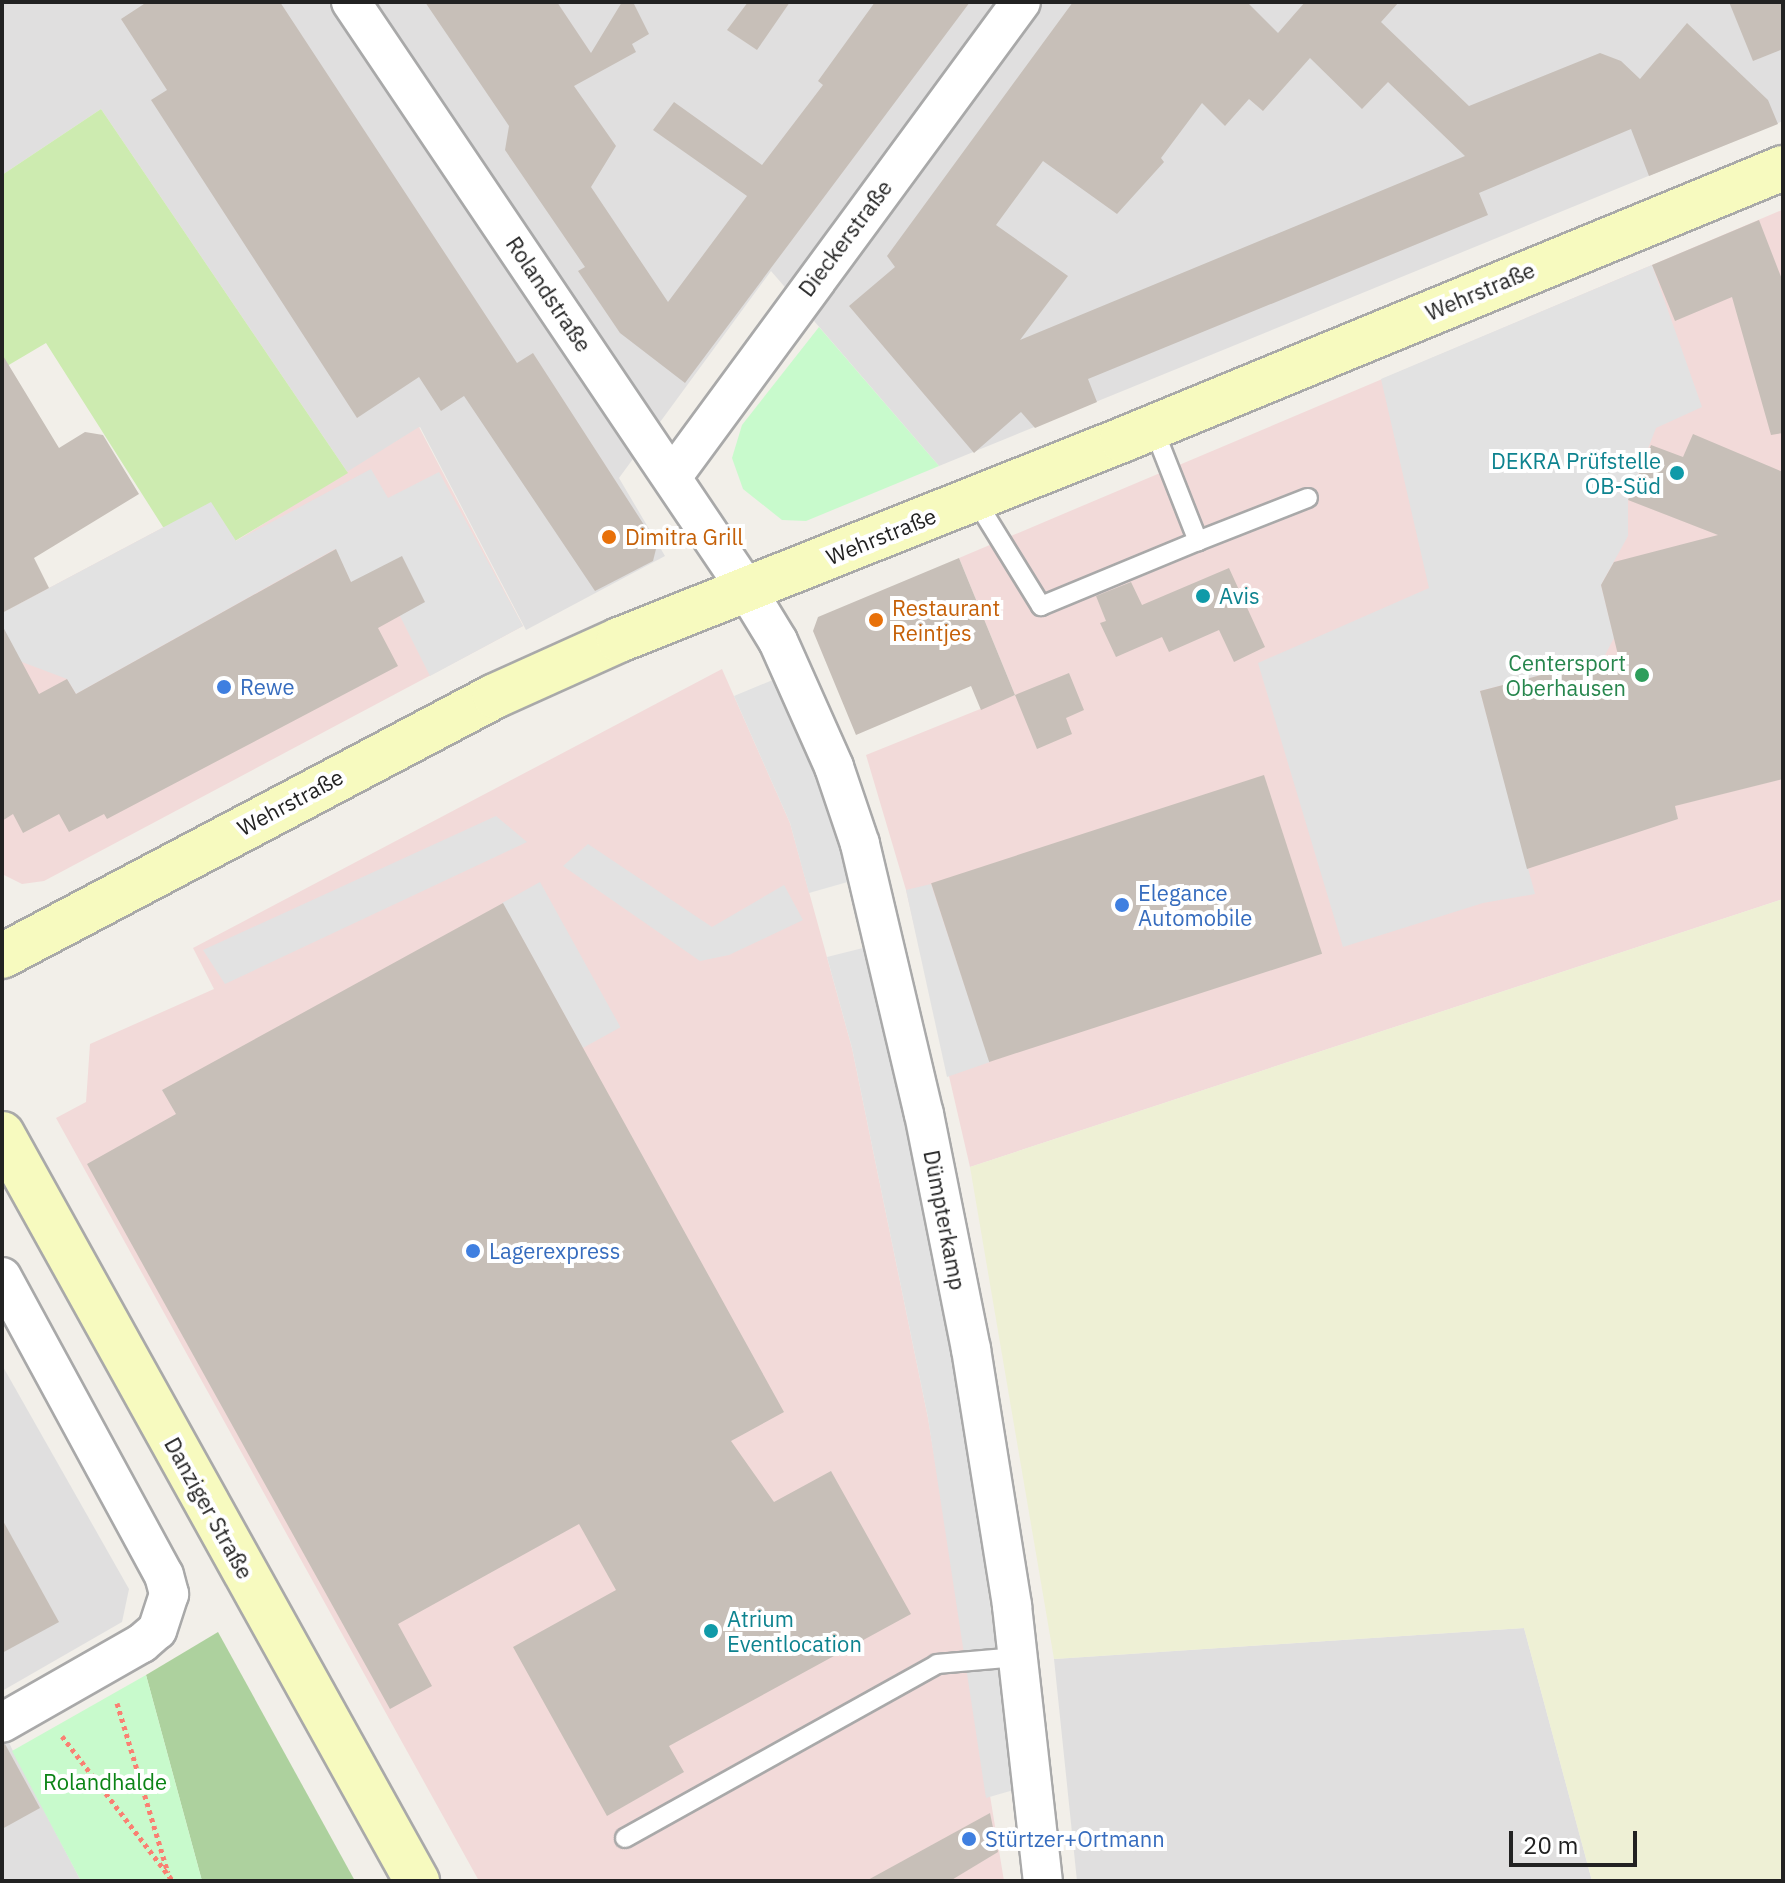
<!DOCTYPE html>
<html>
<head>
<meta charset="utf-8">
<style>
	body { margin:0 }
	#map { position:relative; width:1785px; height:1883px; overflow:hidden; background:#f2efe9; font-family:"IBM Plex Sans",sans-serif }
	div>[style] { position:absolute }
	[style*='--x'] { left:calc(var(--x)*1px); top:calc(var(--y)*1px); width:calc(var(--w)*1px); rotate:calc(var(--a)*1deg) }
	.residential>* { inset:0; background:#e0dfdf }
	.commercial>* { inset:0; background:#f2dad9 }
	.farmland>* { inset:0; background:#eef0d5 }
	.grass>* { inset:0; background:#cdebb0 }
	.forest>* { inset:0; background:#add19e }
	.park>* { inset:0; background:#c8facc }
	.parking>* { inset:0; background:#e2e2e2; transform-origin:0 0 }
	.building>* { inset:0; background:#c7bfb8; transform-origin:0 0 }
	.path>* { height:5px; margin-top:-2.5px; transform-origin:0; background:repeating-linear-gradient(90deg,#fa8072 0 4px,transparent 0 8px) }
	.roads { filter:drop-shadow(2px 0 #a9a9a9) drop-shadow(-2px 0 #a9a9a9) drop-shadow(0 2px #a9a9a9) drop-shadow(0 -2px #a9a9a9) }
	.lane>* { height:18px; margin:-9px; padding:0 9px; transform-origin:9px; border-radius:9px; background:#fff }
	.street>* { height:38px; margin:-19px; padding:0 19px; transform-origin:19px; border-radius:19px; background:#fff }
	.secondary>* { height:44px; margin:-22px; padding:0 22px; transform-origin:22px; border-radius:22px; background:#f7fabf }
	.dots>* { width:22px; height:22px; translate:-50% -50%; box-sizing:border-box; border:4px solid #fff; border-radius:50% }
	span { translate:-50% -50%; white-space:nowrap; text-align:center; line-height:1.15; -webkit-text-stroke:8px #fff; paint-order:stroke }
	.street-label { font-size:22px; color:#222 }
	.culture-label { font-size:22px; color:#0d838f }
	.right { translate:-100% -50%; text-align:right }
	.left { translate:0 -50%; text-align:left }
	.food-label { font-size:22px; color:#c56008 }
	.leisure-label { font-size:22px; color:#27864d }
	.shop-label { font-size:22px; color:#366cbe }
	.park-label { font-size:22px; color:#0c8416 }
	.frame { position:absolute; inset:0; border:4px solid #222; pointer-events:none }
	.scale { position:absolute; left:1509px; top:1831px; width:128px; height:36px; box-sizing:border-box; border:4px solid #222; border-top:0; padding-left:10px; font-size:24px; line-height:28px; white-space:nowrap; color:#222; -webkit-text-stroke:6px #fff; paint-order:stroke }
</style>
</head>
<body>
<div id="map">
	<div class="residential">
		<i style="clip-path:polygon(2px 2px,1783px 2px,1783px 121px,939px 466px,771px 271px,619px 478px,665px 556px,526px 630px,420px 427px,348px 473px,101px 109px,2px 175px)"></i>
		<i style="clip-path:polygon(2px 1365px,129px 1589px,122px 1622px,2px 1691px)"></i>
		<i style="clip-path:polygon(1524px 1628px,1592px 1881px,1077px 1881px,1054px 1659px)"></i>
		<i style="clip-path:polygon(2px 1728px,13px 1751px,81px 1881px,2px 1881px)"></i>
	</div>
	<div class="commercial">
		<i style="clip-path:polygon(1782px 210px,1783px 899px,970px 1167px,906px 890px,866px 755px,1015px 695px,959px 558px)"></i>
		<i style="clip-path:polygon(419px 427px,523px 626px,44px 881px,22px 884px,2px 874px,2px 613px,211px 502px,236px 541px)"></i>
		<i style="clip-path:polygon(722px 669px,790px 823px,852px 1048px,928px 1418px,1004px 1881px,479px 1881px,56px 1118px,86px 1102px,90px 1044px,214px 989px,193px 948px)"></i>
	</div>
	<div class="farmland">
		<i style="clip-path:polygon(1783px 899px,1783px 1881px,1592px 1881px,1524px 1628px,1054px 1659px,970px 1167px)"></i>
	</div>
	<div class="grass">
		<i style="clip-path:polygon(101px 109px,348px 473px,235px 541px,163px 527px,46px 343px,2px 369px,2px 175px)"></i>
	</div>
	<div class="forest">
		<i style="clip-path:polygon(218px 1632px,355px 1881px,202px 1881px,146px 1675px)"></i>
	</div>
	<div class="park">
		<i style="clip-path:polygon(819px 327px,939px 466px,806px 521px,782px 520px,743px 489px,732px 458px,742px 425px)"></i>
		<i style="clip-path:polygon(146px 1675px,202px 1881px,81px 1881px,12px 1751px)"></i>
	</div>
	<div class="parking">
		<i style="clip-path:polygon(1652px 265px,1702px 407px,1656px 428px,1628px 500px,1628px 536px,1601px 585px,1614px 638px,1603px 659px,1480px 691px,1535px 894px,1483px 903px,1343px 947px,1258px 663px,1429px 588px,1381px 379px)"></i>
		<i style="clip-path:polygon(371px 469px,388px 498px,439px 472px,523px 626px,430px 676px,400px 616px,351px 582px,335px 549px,76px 694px,67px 679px,22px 662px,2px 673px,2px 613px,211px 502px,236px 541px)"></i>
		<i style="clip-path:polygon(775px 679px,821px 782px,851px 881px,809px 893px,790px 823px,734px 696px)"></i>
		<i style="clip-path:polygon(496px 816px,527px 842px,225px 984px,203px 950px)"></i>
		<i style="clip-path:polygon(588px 844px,712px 927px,784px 885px,803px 920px,729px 955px,700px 961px,563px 866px)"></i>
		<i style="left:540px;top:882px;width:166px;height:43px;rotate:61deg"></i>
		<i style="clip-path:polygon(931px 884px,990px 1062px,947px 1077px,906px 890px)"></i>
		<i style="clip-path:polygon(867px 947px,898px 1072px,953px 1351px,1017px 1789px,986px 1798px,928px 1418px,852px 1048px,827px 957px)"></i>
	</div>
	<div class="building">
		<i style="clip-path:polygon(147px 2px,280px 2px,517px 363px,533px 353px,657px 545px,653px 561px,595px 591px,464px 396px,441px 411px,419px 377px,357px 418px,151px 100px,167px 90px,121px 19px)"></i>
		<i style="clip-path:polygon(425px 2px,557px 2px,591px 53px,622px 2px,633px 2px,649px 34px,632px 44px,636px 52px,574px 86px,616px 146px,591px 187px,668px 302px,747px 196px,653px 130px,674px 102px,762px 165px,823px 85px,818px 81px,875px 2px,970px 2px,685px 383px,620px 333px,578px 271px,585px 267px,505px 150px,509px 126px)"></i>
		<i style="clip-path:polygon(748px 2px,790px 2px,757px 50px,727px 30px)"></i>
		<i style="clip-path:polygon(evenodd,1073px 2px,1247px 2px,1278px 33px,1305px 2px,1399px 2px,1381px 22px,1469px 106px,1600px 53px,1621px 61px,1640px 79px,1687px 23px,1768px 100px,1778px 124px,1649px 176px,1631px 129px,1479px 193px,1488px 215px,1088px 379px,1097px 402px,1035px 428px,1021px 412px,974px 453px,849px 306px,895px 267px,887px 256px,1073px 2px,1310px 58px,1362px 109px,1388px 82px,1465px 156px,1020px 340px,1068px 276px,996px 225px,1043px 161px,1117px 214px,1164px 162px,1161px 158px,1202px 103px,1225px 126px,1249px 99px,1263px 111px,1310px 58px)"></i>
		<i style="clip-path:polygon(1729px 2px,1783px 2px,1783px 49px,1753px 61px)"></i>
		<i style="clip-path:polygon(1759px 220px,1783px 282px,1783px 433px,1771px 435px,1732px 297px,1675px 321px,1652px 265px)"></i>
		<i style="clip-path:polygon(2px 354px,59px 448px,85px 432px,103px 435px,139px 494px,34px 558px,49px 588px,2px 613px)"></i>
		<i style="clip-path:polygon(1693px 434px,1783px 472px,1783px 779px,1675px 806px,1678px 819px,1527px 869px,1480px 691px,1618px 655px,1601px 585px,1614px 562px,1718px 535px,1628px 500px,1651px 445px,1683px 457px)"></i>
		<i style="clip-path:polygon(336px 549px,351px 582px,402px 556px,425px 602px,378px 628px,398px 666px,107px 819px,104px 814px,69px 832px,59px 814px,23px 833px,13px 814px,2px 821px,2px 625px,39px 694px,67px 679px,76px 694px)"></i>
		<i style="clip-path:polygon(959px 558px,1015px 695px,981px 710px,971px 686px,856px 735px,813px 631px,818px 617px)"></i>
		<i style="clip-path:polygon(1229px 568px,1265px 647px,1234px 662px,1219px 630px,1169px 652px,1162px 637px,1116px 657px,1100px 623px,1106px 621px,1096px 596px,1131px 582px,1142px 605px)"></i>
		<i style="clip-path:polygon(1069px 673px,1084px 710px,1066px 718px,1072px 734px,1037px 749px,1015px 695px)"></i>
		<i style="left:1264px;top:775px;width:188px;height:350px;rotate:72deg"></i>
		<i style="clip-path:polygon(503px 903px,784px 1412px,731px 1441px,774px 1502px,831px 1471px,911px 1614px,669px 1746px,684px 1772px,607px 1816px,513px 1647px,616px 1590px,579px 1524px,398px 1624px,432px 1686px,390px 1709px,87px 1164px,176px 1114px,162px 1090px)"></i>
		<i style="clip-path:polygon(2px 1519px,59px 1622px,2px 1653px)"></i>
		<i style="clip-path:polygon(5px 1744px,40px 1808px,2px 1829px,2px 1745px)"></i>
		<i style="clip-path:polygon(990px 1813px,998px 1852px,950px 1881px,866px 1881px)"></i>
	</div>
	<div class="path">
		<i style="--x:117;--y:1703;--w:177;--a:73.3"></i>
		<i style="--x:62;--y:1736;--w:183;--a:52.6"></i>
	</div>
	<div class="roads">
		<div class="lane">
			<i style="--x:1153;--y:427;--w:123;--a:68.5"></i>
			<i style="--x:1198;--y:541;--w:118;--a:-21.4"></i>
			<i style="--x:975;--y:499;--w:126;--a:58.3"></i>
			<i style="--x:1041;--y:606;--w:170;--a:-22.5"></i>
			<i style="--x:625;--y:1838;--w:357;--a:-29.1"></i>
			<i style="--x:937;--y:1664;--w:80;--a:-5"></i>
		</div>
		<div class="street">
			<i style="--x:351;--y:2;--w:705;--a:56.04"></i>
			<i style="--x:745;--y:587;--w:63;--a:58.6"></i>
			<i style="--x:778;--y:641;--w:138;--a:66"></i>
			<i style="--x:834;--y:767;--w:81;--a:71.3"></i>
			<i style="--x:860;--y:844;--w:277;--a:76.7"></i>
			<i style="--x:924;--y:1114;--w:240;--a:78.7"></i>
			<i style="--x:971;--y:1349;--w:260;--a:80.9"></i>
			<i style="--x:1012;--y:1606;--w:277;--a:83.6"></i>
			<i style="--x:672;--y:477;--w:589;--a:-53.69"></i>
			<i style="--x:2;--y:1277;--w:339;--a:61.5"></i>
			<i style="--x:164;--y:1575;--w:20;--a:75"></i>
			<i style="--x:169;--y:1594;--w:38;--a:108"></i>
			<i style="--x:157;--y:1630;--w:20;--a:139"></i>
			<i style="--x:142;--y:1643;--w:161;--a:150.3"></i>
		</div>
		<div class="secondary">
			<i style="--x:2;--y:956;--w:557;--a:-27.81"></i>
			<i style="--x:495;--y:696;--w:136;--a:-24.3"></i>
			<i style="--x:619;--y:640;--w:541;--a:-21.68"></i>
			<i style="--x:1122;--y:440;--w:715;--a:-22.37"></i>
			<i style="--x:2;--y:1134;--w:855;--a:60.95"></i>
		</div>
	</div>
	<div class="dots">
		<i style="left:1677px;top:473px;background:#0f9aa8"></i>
		<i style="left:609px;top:537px;background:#e8710a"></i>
		<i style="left:1203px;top:596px;background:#0f9aa8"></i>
		<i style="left:876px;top:620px;background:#e8710a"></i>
		<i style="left:1642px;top:675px;background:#2e9e5b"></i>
		<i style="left:224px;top:687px;background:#3f7fe0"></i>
		<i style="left:1122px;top:905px;background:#3f7fe0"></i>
		<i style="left:473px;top:1251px;background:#3f7fe0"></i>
		<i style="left:711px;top:1631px;background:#0f9aa8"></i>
		<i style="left:969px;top:1839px;background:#3f7fe0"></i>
	</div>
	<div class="street-label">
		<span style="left:845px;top:238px;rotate:-53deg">Dieckerstraße</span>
		<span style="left:1480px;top:291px;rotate:-23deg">Wehrstraße</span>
		<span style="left:549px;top:294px;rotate:56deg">Rolandstraße</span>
		<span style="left:881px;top:536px;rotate:-22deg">Wehrstraße</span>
		<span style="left:290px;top:802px;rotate:-28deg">Wehrstraße</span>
		<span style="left:945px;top:1220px;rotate:79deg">Dümpterkamp</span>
		<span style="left:209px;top:1508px;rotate:61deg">Danziger Straße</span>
	</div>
	<div class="culture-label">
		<span class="right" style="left:1661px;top:473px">DEKRA Prüfstelle<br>OB-Süd</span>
		<span class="left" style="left:1219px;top:596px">Avis</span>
		<span class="left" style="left:727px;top:1631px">Atrium<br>Eventlocation</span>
	</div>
	<div class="food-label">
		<span class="left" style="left:625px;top:537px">Dimitra Grill</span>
		<span class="left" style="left:892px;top:620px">Restaurant<br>Reintjes</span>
	</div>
	<div class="leisure-label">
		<span class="right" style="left:1626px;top:675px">Centersport<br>Oberhausen</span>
	</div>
	<div class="shop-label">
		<span class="left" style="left:240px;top:687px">Rewe</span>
		<span class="left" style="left:1138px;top:905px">Elegance<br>Automobile</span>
		<span class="left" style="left:489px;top:1251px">Lagerexpress</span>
		<span class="left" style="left:985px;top:1839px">Stürtzer+Ortmann</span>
	</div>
	<div class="park-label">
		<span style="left:105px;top:1782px">Rolandhalde</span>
	</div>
	<div class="frame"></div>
	<div class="scale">20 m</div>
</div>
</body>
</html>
